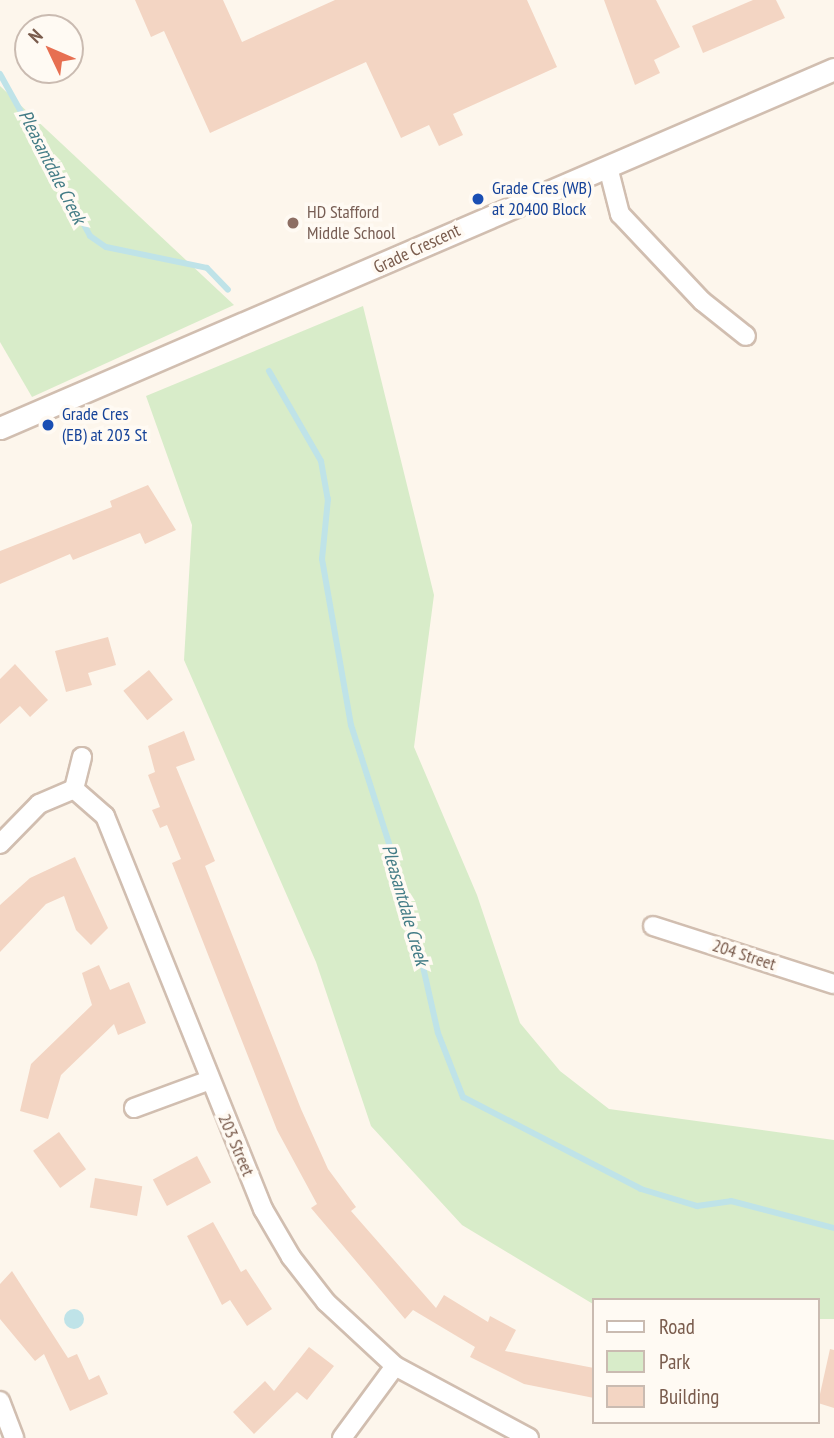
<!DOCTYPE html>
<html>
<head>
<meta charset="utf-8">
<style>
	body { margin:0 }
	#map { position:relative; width:834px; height:1438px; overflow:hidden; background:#fdf6ec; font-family:"PT Sans Narrow",sans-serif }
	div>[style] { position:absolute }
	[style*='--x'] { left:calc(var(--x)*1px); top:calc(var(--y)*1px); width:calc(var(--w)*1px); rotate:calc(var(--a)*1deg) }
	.green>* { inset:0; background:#d8ecc9 }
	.water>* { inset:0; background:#bfe3e8 }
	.round { border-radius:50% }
	.stream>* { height:6px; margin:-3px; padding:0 3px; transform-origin:3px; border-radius:3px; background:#bfe3e8 }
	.building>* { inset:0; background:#f3d5c3; transform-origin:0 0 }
	.roads { filter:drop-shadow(2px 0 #d1beb0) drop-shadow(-2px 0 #d1beb0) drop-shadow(0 2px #d1beb0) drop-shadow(0 -2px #d1beb0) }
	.minor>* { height:18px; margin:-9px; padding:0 9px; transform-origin:9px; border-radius:9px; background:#fff }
	.tertiary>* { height:21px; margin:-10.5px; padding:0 10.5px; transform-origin:10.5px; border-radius:10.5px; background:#fff }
	.dots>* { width:19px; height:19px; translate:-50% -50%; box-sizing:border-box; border:4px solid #fffaf3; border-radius:50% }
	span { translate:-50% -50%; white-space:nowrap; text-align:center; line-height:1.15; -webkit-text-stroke:7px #fffaf3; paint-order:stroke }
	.transit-label { font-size:18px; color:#164399 }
	.left { translate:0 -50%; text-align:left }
	.education-label { font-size:18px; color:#785e54 }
	.street-label { font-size:18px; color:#7a5c4d }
	.water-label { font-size:19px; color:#437c86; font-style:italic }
	.legend { position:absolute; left:592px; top:1298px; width:228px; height:126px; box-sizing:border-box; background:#fffaf3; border:2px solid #cabbb1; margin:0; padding:9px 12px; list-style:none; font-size:21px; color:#7a5c4d }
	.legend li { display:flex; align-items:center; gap:14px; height:35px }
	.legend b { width:35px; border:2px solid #cabbb1 }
	.north { position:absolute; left:14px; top:14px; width:70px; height:70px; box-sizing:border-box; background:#fffaf3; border:2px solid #cabbb1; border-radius:50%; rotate:314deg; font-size:19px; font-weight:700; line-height:28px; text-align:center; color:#7a5c4d }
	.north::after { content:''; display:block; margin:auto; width:24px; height:32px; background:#e76f51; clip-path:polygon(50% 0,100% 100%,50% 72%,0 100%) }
</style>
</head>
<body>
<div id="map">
	<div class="green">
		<i style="clip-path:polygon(0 86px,234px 305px,32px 397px,0 342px)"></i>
		<i style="clip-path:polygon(363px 306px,434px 595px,414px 747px,477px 895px,520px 1023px,560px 1071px,609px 1109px,834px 1140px,834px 1319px,818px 1319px,818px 1300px,593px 1304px,462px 1225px,371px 1126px,316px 962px,184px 660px,192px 525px,146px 396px)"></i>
	</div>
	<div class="water">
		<i class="round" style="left:64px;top:1309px;width:20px;height:20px"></i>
	</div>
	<div class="stream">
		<i style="--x:0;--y:74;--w:185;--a:60.9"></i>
		<i style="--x:90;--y:236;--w:19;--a:35"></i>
		<i style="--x:106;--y:247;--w:103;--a:11.7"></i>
		<i style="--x:207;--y:268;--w:30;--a:46"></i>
		<i style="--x:269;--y:371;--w:104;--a:60"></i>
		<i style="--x:321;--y:461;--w:39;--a:80"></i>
		<i style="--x:328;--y:499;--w:60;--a:95.7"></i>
		<i style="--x:322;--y:559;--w:169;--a:80.1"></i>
		<i style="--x:351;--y:725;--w:193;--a:72.2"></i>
		<i style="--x:410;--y:909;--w:127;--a:77.3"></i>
		<i style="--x:438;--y:1033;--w:69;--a:68.7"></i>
		<i style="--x:463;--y:1097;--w:200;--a:27.3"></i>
		<i style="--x:641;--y:1189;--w:59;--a:16.9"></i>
		<i style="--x:697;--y:1206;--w:34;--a:-8"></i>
		<i style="--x:731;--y:1201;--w:106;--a:14.7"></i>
	</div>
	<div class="building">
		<i style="clip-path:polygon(135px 0,223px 0,242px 42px,335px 0,527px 0,557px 67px,453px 114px,463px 135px,439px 146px,429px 125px,401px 138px,366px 62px,210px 133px,164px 31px,151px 37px)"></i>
		<i style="clip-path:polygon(604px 0,656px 0,680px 47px,654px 60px,660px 73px,635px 85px)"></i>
		<i style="clip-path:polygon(753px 0,776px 0,785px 18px,703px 53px,692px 26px)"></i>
		<i style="clip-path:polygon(148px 485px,176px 530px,145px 544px,140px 533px,73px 560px,70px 554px,0 584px,0 551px,112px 507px,110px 501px)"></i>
		<i style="clip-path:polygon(108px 637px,116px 665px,88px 673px,92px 685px,66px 692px,55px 651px)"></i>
		<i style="clip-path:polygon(15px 664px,48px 700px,30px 717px,20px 706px,0 724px,0 679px)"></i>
		<i style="left:149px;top:670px;width:38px;height:33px;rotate:51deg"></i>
		<i style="clip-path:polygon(184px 731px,195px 760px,176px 767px,215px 861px,205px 866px,301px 1109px,328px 1169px,356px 1207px,351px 1211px,436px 1308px,444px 1295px,488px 1322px,490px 1316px,516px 1330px,505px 1351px,594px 1368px,594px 1398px,524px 1384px,470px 1357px,475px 1347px,413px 1310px,405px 1319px,311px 1208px,317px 1204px,277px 1130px,172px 863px,181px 859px,167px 825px,160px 828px,152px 810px,160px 807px,148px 775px,155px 772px,148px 746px)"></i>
		<i style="clip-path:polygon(75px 857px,108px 928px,91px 945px,76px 930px,64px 896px,46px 904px,0 952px,0 905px,30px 878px)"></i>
		<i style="clip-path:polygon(99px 965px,110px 990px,129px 982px,146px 1023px,118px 1035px,114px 1024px,61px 1075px,48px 1119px,20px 1111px,31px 1064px,92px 1005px,82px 973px)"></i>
		<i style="left:59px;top:1132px;width:46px;height:32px;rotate:54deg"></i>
		<i style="left:197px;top:1156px;width:30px;height:50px;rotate:62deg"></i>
		<i style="left:95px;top:1178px;width:48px;height:30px;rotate:10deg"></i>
		<i style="clip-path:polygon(213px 1222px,241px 1272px,246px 1269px,272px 1309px,247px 1326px,230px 1300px,222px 1305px,187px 1236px)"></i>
		<i style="clip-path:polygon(12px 1271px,68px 1358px,77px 1354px,89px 1380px,99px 1375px,108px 1394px,70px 1411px,44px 1354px,35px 1361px,0 1319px,0 1284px)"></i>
		<i style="clip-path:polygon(309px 1347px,334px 1366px,307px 1400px,297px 1392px,254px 1434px,233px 1412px,265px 1381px,274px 1391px)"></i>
		<i style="clip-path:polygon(830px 1349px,834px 1350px,834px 1408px,818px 1403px)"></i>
	</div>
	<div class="roads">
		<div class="minor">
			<i style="--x:608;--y:167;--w:49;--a:75.7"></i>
			<i style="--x:620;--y:214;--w:120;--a:46.7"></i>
			<i style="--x:702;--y:301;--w:56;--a:38.5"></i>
			<i style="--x:74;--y:789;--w:41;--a:41.1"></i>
			<i style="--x:105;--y:816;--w:424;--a:68.1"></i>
			<i style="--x:263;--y:1209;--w:56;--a:59.7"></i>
			<i style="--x:291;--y:1257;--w:57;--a:52.1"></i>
			<i style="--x:326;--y:1302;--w:94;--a:42.8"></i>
			<i style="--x:395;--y:1366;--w:152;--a:28.2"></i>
			<i style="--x:74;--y:789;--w:33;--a:-76"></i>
			<i style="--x:0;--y:844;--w:56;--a:-45.7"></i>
			<i style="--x:39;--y:804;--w:38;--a:-23"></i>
			<i style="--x:653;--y:926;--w:190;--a:17.8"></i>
			<i style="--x:134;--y:1108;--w:81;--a:-20.2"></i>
			<i style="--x:0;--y:1401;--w:40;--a:69"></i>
			<i style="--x:342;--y:1438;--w:89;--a:-53.6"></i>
		</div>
		<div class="tertiary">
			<i style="--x:0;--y:428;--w:908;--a:-23.29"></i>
		</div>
	</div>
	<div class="dots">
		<i style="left:478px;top:199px;background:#1a4fb4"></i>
		<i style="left:293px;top:223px;background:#8d6e63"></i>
		<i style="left:48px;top:425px;background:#1a4fb4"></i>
	</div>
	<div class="transit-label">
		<span class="left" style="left:492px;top:199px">Grade Cres (WB)<br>at 20400 Block</span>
		<span class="left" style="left:62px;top:425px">Grade Cres<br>(EB) at 203 St</span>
	</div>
	<div class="education-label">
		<span class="left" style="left:307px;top:223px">HD Stafford<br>Middle School</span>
	</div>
	<div class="street-label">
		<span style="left:417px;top:249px;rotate:-25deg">Grade Crescent</span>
		<span style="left:744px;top:955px;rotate:18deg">204 Street</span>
		<span style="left:236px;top:1145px;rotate:67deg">203 Street</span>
	</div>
	<div class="water-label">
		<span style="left:52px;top:167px;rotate:63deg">Pleasantdale Creek</span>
		<span style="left:405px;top:905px;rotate:74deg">Pleasantdale Creek</span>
	</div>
	<ul class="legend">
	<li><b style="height:9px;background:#fff"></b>Road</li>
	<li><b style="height:19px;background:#d8ecc9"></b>Park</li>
	<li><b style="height:19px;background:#f3d5c3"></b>Building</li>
	</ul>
	<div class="north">N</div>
</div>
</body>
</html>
